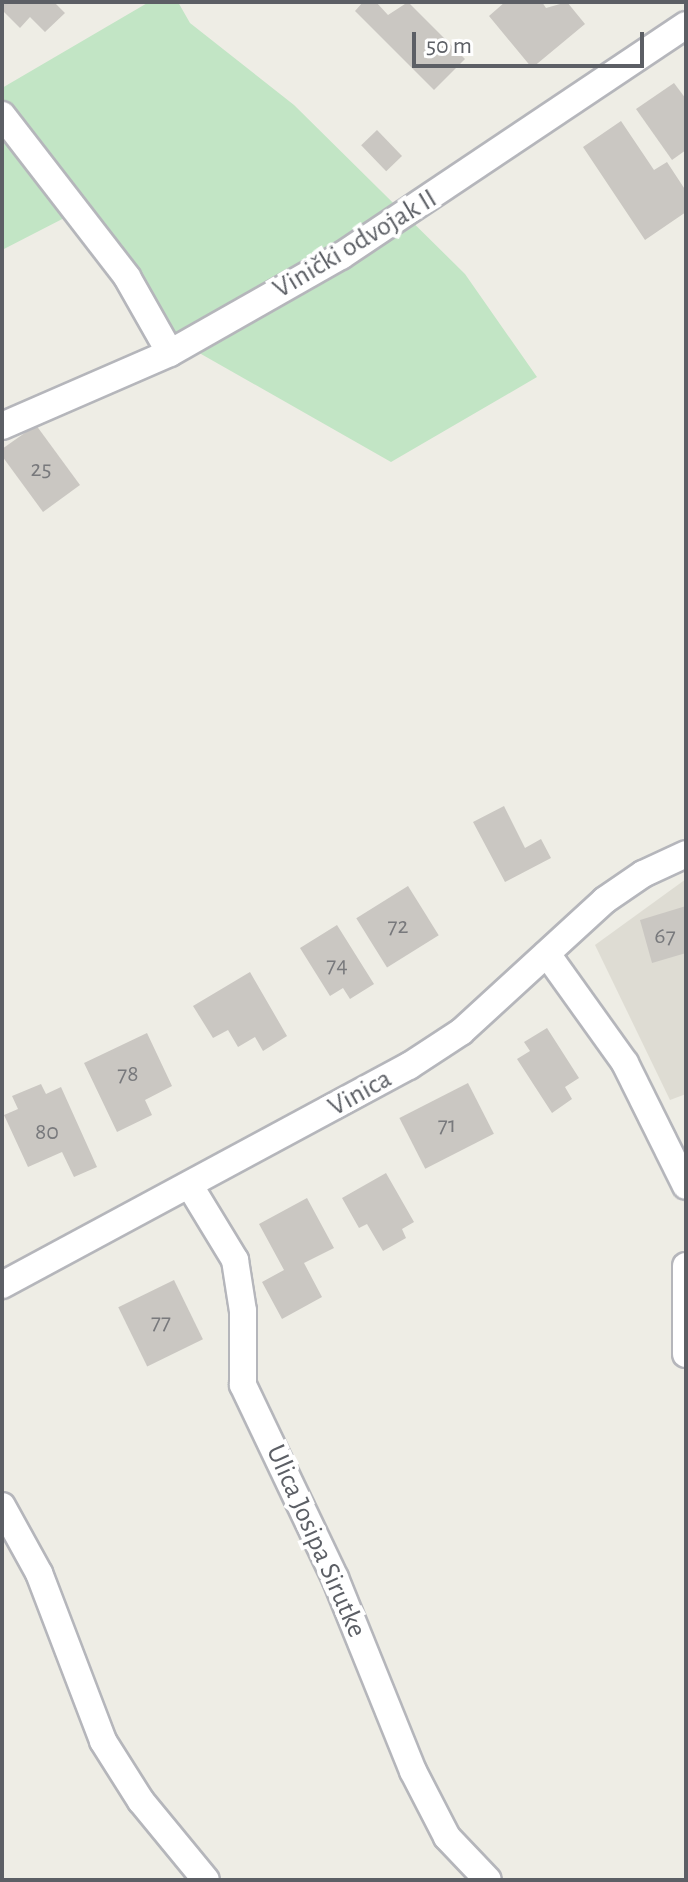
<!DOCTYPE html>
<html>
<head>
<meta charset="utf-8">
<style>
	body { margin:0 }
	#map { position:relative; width:688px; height:1882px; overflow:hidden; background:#eeede5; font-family:"Alegreya Sans",sans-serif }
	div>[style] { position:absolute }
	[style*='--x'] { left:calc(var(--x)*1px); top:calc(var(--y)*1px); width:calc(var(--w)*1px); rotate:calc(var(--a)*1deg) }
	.education>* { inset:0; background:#dedcd3 }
	.green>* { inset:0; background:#c2e5c5 }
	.building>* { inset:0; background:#cac7c2; transform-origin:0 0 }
	.roads { filter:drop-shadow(2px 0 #b5b6bb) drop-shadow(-2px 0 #b5b6bb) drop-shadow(0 2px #b5b6bb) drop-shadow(0 -2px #b5b6bb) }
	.street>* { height:26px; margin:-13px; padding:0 13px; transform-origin:13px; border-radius:13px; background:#fff }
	span { translate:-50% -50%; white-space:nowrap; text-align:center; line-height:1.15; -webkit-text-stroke:8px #fff; paint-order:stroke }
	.number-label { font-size:24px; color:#78797c }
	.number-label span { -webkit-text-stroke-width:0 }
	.street-label { font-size:28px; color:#5c5f65 }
	.frame { position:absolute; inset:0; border:4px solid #5c5f65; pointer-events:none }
	.scale { position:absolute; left:412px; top:32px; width:232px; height:36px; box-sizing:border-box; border:4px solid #5c5f65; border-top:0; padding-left:10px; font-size:24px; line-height:28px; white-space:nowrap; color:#5c5f65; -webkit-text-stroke:6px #fff; paint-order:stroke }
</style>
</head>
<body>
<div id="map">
	<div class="education">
		<i style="clip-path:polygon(686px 879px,686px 1094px,670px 1100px,595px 945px)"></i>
	</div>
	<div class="green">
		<i style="clip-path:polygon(149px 2px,178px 2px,190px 23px,294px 105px,465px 274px,537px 377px,391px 462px,143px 321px,72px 214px,2px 250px,2px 88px)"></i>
	</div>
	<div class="building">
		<i style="clip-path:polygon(2px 2px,54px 2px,65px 13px,45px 32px,30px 17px,20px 28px,2px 10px)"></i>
		<i style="clip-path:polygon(363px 2px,376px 2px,388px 15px,408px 2px,465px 59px,434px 90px,355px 11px)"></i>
		<i style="clip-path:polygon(505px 2px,542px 2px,546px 8px,567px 2px,585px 24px,532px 68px,489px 16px)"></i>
		<i style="clip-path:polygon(674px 83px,686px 99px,686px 150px,672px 160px,636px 109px)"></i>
		<i style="clip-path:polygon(621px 121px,654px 170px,667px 162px,686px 191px,686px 212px,645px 240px,583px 147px)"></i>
		<i style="left:377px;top:130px;width:36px;height:22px;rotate:46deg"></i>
		<i style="clip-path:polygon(36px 425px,80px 485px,43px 512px,2px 456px,2px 449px)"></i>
		<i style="clip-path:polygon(504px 806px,525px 848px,541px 839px,551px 858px,505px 882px,473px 822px)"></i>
		<i style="left:408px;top:886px;width:58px;height:61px;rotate:58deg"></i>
		<i style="clip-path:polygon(686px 906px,686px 953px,652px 963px,640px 920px)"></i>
		<i style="clip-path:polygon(337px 925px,374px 984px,350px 999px,343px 988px,330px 996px,300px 948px)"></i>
		<i style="clip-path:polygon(250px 972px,287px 1036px,263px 1051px,255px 1037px,238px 1047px,228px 1030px,213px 1038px,193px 1006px)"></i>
		<i style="clip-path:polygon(547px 1028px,579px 1078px,565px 1087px,572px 1099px,552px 1113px,517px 1059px,530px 1051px,524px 1042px)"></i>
		<i style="clip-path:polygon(147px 1033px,172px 1086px,145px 1100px,152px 1115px,117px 1132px,84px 1063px)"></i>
		<i style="left:468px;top:1083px;width:57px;height:77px;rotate:63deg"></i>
		<i style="clip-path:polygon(41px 1084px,46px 1094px,61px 1087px,97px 1167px,74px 1177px,62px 1152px,28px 1167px,4px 1115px,18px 1109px,12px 1096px)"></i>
		<i style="clip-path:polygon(386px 1173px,414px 1222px,402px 1229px,406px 1238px,383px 1251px,367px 1224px,359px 1228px,342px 1198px)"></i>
		<i style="clip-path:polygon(307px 1198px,334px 1248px,304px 1263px,322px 1297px,282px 1319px,262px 1282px,284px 1270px,259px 1224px)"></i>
		<i style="left:174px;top:1280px;width:66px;height:62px;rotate:64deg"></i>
	</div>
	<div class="roads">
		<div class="street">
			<i style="--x:2;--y:115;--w:205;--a:52.3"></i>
			<i style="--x:127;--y:277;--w:87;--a:60.5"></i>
			<i style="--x:2;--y:426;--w:183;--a:-23.5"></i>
			<i style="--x:170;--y:353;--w:197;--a:-29.6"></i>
			<i style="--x:341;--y:256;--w:415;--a:-33.8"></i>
			<i style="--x:547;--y:954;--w:134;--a:54.4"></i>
			<i style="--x:625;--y:1063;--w:137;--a:63.6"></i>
			<i style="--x:190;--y:1186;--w:87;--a:58.7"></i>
			<i style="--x:235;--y:1260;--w:52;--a:81.1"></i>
			<i style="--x:243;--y:1311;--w:74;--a:90"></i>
			<i style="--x:243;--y:1385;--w:214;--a:64.5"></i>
			<i style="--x:335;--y:1578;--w:208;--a:68"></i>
			<i style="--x:413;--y:1771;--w:74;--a:62.7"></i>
			<i style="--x:447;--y:1837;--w:59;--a:46.4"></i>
			<i style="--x:686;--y:1266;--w:88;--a:90"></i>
			<i style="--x:2;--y:1285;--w:462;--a:-28.3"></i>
			<i style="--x:409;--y:1066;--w:62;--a:-33.2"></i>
			<i style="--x:461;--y:1032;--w:195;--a:-42.5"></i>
			<i style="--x:605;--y:900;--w:46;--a:-34.4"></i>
			<i style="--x:643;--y:874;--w:47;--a:-24.9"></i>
			<i style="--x:2;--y:1506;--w:77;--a:61.1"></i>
			<i style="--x:39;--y:1573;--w:180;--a:69.1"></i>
			<i style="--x:103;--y:1741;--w:71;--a:57.7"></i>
			<i style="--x:141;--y:1801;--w:102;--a:50.6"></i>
		</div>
	</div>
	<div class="number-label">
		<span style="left:41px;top:470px">25</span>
		<span style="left:398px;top:927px">72</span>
		<span style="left:665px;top:937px">67</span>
		<span style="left:337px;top:966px">74</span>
		<span style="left:128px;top:1075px">78</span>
		<span style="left:447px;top:1126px">71</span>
		<span style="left:47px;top:1133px">80</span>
		<span style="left:161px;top:1323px">77</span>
	</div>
	<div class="street-label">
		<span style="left:355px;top:244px;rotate:-31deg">Vinički odvojak II</span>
		<span style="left:360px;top:1093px;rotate:-29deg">Vinica</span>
		<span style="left:316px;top:1541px;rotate:66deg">Ulica Josipa Sirutke</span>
	</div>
	<div class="frame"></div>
	<div class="scale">50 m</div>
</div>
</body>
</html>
